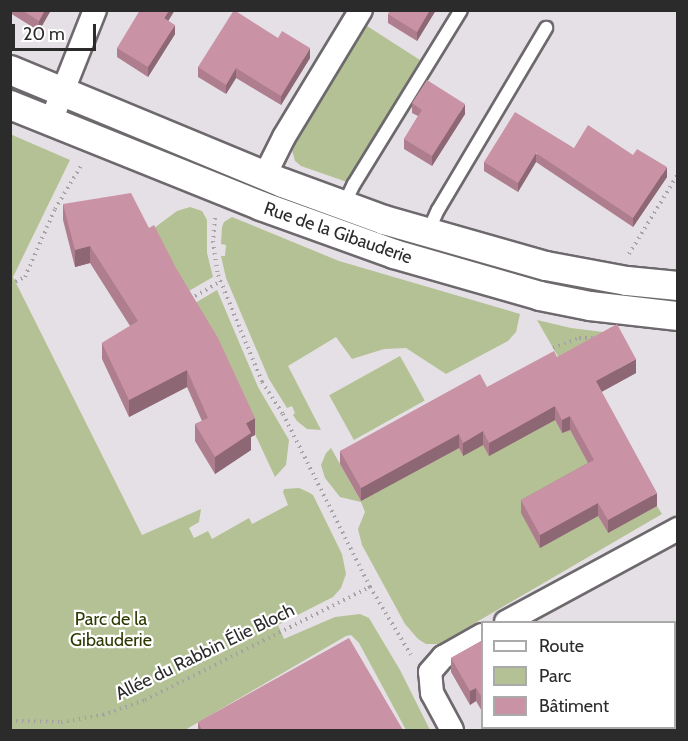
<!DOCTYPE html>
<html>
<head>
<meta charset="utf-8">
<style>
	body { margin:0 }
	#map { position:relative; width:688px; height:741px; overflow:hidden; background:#e5e0e5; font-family:Cabin,sans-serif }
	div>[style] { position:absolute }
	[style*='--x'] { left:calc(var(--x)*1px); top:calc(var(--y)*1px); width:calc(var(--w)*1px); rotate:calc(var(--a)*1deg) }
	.green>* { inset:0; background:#b4c194; transform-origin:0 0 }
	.path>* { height:4px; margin-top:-2px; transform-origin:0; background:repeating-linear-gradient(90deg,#a5a2a5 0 1.5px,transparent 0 6px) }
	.roads { filter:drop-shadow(2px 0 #6d696d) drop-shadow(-2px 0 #6d696d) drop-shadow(0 2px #6d696d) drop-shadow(0 -2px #6d696d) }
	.service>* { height:12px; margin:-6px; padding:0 6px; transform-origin:6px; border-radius:6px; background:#fff }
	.minor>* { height:22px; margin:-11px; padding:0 11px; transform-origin:11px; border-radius:11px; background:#fff }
	.tertiary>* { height:28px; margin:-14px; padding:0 14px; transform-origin:14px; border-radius:14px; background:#fff }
	.wall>* { inset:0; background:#ae7e8e; transform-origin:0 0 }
	.shaded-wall>* { inset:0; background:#8d6774 }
	.building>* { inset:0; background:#ca93a5; transform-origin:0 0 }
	span { translate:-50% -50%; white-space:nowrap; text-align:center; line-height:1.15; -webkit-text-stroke:4.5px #fff; paint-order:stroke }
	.street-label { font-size:18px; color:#2c2b2c }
	.park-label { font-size:18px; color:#2d3900 }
	.frame { position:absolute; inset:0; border:12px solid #2c2b2c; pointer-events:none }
	.legend { position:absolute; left:481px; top:621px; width:195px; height:108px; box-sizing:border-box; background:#fff; border:2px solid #abaaab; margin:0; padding:8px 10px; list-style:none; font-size:18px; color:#2c2b2c }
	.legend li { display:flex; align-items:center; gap:12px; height:30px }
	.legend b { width:30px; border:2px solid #abaaab }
	.scale { position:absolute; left:12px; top:24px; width:84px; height:27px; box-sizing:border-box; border:3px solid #2c2b2c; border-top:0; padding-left:8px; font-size:18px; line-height:21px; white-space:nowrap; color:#2c2b2c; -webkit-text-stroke:4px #fff; paint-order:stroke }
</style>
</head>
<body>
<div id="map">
	<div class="green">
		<i style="clip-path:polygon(367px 26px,420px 60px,347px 182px,301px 166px,295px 161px,292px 150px,304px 126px)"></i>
		<i style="clip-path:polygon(10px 134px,70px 160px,13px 277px,142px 535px,201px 509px,199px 522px,189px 528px,194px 538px,208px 531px,212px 539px,249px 518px,252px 524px,288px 505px,283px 492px,284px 489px,299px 488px,308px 492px,313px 495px,342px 554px,346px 574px,341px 588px,333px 597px,278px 625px,284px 639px,335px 617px,360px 614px,369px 618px,400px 670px,430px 730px,406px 730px,359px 643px,351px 635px,346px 636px,185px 730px,11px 730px)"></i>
		<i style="clip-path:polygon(190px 207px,202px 211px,207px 220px,207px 253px,213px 277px,182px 295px,150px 231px,177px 211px)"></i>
		<i style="clip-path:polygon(232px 217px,339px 261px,520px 314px,516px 332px,508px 341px,446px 374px,406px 348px,384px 349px,352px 359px,336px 337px,288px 366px,321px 430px,307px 429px,297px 421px,293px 415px,295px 413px,292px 406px,287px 408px,269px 379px,226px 278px,221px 256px,225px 256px,226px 245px,221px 244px,222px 227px,224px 222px)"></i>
		<i style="clip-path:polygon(217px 290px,258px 387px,289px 440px,286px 465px,275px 477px,218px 355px,190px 306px)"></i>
		<i style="clip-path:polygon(537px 320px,571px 328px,611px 333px,564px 367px)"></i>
		<i style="left:400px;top:356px;width:51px;height:81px;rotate:61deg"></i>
		<i style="clip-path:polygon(555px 420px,562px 433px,570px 430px,594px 473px,540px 548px,598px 516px,608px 533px,657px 506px,662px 514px,439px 644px,426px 644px,418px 639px,405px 624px,362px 545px,358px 529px,365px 512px,361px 502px,340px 497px,325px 478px,321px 465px,326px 453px,331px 448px,361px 501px,459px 448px,463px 456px,467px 443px)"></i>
	</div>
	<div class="path">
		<i style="--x:215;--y:218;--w:23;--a:95"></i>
		<i style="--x:213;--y:241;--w:34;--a:82"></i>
		<i style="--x:218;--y:275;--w:116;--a:67.6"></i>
		<i style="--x:262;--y:382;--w:38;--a:57"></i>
		<i style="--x:283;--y:414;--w:194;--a:63.3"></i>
		<i style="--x:370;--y:587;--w:79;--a:58.9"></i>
		<i style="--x:629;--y:254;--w:94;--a:-58.5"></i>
		<i style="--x:10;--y:284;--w:17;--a:-25"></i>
		<i style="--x:25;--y:277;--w:74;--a:-66.2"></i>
		<i style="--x:55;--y:209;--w:52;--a:-59"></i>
		<i style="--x:190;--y:299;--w:36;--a:-30"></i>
		<i style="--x:553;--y:348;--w:28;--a:-21"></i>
		<i style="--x:579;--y:338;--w:16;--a:0"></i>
		<i style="--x:10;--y:721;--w:51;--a:1.1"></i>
		<i style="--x:61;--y:722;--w:43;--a:-9.5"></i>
		<i style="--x:103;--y:715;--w:45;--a:-19.7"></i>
		<i style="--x:145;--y:700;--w:252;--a:-26.7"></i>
	</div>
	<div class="roads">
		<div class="service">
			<i style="--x:344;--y:205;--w:23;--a:-65"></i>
			<i style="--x:354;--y:184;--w:204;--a:-58.4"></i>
			<i style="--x:428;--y:232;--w:24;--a:-66"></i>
			<i style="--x:438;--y:210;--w:212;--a:-59.3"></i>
		</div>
		<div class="minor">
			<i style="--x:51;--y:121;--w:119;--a:-68.4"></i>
			<i style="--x:265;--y:175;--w:42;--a:-63.4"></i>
			<i style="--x:284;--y:137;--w:149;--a:-58.8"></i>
			<i style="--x:506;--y:622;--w:196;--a:-28.4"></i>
			<i style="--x:452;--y:730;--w:42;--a:-118.4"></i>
			<i style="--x:432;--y:693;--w:21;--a:-95"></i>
			<i style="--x:430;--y:672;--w:20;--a:-49"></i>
			<i style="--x:443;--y:657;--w:45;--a:-29.4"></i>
		</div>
		<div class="tertiary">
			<i style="--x:10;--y:70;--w:295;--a:22.5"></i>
			<i style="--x:283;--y:183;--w:108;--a:20.1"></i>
			<i style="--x:384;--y:220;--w:168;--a:15.9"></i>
			<i style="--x:546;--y:266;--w:82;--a:10.5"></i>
			<i style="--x:627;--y:281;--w:51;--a:5.6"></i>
			<i style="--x:10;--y:105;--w:271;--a:21.9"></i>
			<i style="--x:261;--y:206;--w:141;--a:19.8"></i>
			<i style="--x:394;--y:254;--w:152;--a:16"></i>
			<i style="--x:540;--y:296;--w:51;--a:11.3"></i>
			<i style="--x:590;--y:306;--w:89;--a:6.5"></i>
		</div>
	</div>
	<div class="wall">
		<i style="clip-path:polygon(10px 10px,51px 10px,39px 31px,10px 13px)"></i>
		<i style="clip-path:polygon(436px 10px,417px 41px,388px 23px,388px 14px)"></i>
		<i style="clip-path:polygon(168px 21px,175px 34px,148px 77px,117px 57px,117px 48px)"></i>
		<i style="clip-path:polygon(310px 58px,281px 105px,236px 78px,226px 94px,198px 77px,198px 67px)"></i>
		<i style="clip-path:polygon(412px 103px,465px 114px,432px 166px,404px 149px,404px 139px,418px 116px,412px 113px)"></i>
		<i style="clip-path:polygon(574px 148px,667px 177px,633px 227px,536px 162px,518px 192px,484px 171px,484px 162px)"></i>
		<i style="clip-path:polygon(63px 204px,255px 435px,251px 437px,251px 450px,215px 474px,195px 441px,195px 424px,202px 421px,187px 387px,129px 417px,102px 359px,102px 343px,130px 326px,90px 263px,75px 267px,63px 220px)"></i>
		<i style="clip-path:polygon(557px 357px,636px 373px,601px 392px,657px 506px,608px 533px,598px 516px,540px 548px,521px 513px,521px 500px,588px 463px,570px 430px,562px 433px,555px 420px,489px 456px,483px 445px,463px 456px,459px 448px,361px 501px,340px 464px,340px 451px)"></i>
		<i style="clip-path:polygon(483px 640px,483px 713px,476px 701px,470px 705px,451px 672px,451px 658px)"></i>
		<i style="clip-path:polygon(198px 722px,403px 730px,198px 730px)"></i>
		<i style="left:491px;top:728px;width:51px;height:2px"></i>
	</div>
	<div class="shaded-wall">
		<i style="clip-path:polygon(45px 10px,51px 10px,39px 31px,39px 21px)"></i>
		<i style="clip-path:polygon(169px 10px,175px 10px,164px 28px,164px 18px)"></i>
		<i style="clip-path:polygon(430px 10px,436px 10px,417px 41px,417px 32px)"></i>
		<i style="clip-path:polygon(175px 25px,175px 34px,148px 77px,148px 67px)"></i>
		<i style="clip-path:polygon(310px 48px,310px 58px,281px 105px,281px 96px)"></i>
		<i style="clip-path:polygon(236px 68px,236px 78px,226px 94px,226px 85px)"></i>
		<i style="clip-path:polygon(465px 104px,465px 114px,432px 166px,432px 156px)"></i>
		<i style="clip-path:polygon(536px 153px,536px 162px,518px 192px,518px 183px)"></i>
		<i style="clip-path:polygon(667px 167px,667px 177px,633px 227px,633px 218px)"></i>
		<i style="clip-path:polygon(90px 246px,90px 263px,75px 267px,75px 250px)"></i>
		<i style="clip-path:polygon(636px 359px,636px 373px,596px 395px,596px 381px)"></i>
		<i style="clip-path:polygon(187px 370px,187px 387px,129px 417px,129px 400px)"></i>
		<i style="clip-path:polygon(555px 406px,555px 420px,489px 456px,489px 443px)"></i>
		<i style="clip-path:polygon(570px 416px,570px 430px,562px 433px,562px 420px)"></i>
		<i style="clip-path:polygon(255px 418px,255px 435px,251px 437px,251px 450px,215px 474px,215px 457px,246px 423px)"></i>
		<i style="clip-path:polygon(483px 431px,483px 445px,463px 456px,463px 443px)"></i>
		<i style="clip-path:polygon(459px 434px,459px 448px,361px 501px,361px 488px)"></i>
		<i style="clip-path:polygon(657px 493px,657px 506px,608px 533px,608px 520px)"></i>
		<i style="clip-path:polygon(598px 503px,598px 516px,540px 548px,540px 535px)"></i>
		<i style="clip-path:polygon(476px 688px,476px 701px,470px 705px,470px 691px)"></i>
	</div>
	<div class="building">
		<i style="clip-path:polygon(22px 10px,45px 10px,39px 21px)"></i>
		<i style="clip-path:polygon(140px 10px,169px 10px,164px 18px,175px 25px,148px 67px,117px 48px)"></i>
		<i style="clip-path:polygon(234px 10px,278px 38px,282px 31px,310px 48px,281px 96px,236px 68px,226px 85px,198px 67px)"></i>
		<i style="clip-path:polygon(390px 10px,430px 10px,417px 32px,388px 14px)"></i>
		<i style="clip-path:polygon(427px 80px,465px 104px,432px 156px,404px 139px,422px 110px,412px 103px)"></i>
		<i style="clip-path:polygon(515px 112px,574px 148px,588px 125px,633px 155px,637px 149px,667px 167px,633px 218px,536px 153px,518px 183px,484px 162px)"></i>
		<i style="clip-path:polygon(131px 193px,149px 228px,154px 225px,176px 268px,218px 338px,255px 418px,246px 423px,251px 433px,215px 457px,195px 424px,208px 418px,187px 370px,129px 400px,102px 343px,138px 321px,90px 246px,75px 250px,63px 204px)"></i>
		<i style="clip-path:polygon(617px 324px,636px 359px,596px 381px,657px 493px,608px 520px,598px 503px,540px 535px,521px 500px,594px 460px,570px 416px,562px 420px,555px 406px,489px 443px,483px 431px,463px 443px,459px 434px,361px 488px,340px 451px,480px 374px,487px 387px,554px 351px,557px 357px)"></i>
		<i style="clip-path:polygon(349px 638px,403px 730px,202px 730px,198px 722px)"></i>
		<i style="clip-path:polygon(483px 640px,483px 699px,476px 688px,470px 691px,451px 658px)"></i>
		<i style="left:498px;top:728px;width:44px;height:3px"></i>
	</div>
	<div class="street-label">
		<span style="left:338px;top:233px;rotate:19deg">Rue de la Gibauderie</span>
		<span style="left:205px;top:652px;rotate:-26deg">Allée du Rabbin Élie Bloch</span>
	</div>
	<div class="park-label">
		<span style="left:111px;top:630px">Parc de la<br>Gibauderie</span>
	</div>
	<div class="frame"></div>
	<ul class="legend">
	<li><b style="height:8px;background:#fff"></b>Route</li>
	<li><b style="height:16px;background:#b4c194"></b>Parc</li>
	<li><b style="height:16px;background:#ca93a5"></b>Bâtiment</li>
	</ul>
	<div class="scale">20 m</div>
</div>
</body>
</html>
